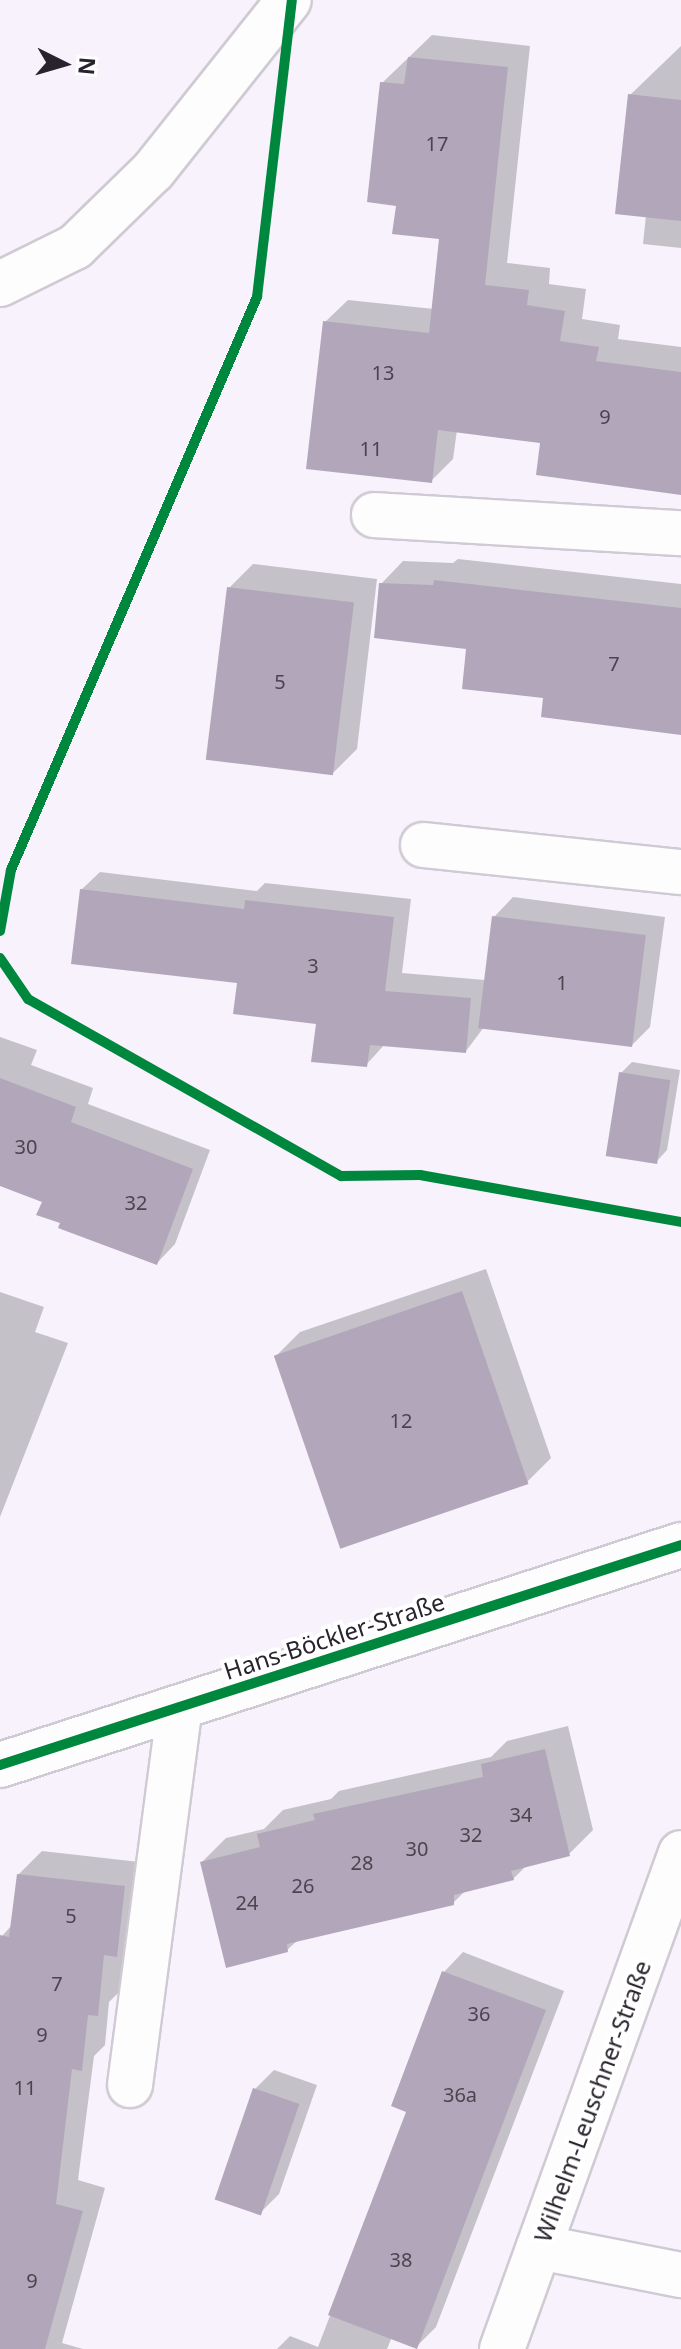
<!DOCTYPE html>
<html>
<head>
<meta charset="utf-8">
<style>
	body { margin:0 }
	#map { position:relative; width:681px; height:2349px; overflow:hidden; background:#f7f2fb; font-family:"Noto Sans",sans-serif }
	div>[style] { position:absolute }
	[style*='--x'] { left:calc(var(--x)*1px); top:calc(var(--y)*1px); width:calc(var(--w)*1px); rotate:calc(var(--a)*1deg) }
	.shadow>* { inset:0; background:#0003 }
	.building>* { inset:0; background:#b2a7ba; transform-origin:0 0 }
	.roads { filter:drop-shadow(2px 0 #cfcad3) drop-shadow(-2px 0 #cfcad3) drop-shadow(0 2px #cfcad3) drop-shadow(0 -2px #cfcad3) }
	.minor>* { height:44px; margin:-22px; padding:0 22px; transform-origin:22px; border-radius:22px; background:#fefdfe }
	.cycleway>* { height:10px; margin:-5px; padding:0 5px; transform-origin:5px; border-radius:5px; background:#00873e }
	span { translate:-50% -50%; white-space:nowrap; text-align:center; line-height:1.15; -webkit-text-stroke:8px #fff; paint-order:stroke }
	.number-label { font-size:20px; color:#4b4450 }
	.number-label span { -webkit-text-stroke-width:0 }
	.street-label { font-size:24px; color:#29232d }
	.north { position:absolute; left:24px; top:24px; width:80px; height:80px; -webkit-text-stroke:6px #fff; paint-order:stroke; rotate:95deg; font-size:22px; font-weight:700; line-height:32px; text-align:center; color:#29232d }
	.north::after { content:''; display:block; margin:auto; width:28px; height:36px; background:#29232d; clip-path:polygon(50% 0,100% 100%,50% 72%,0 100%) }
</style>
</head>
<body>
<div id="map">
	<div class="shadow">
		<i style="clip-path:polygon(432px 35px,530px 46px,507px 263px,550px 268px,549px 284px,586px 289px,582px 319px,620px 325px,618px 339px,681px 347px,681px 493px,542px 441px,457px 430px,453px 459px,431px 481px,325px 322px,348px 300px,434px 309px,441px 237px,398px 204px,382px 83px)"></i>
		<i style="clip-path:polygon(681px 46px,681px 248px,643px 244px,646px 215px,630px 95px)"></i>
		<i style="clip-path:polygon(458px 559px,681px 584px,681px 733px,546px 696px,381px 584px,403px 561px,453px 563px)"></i>
		<i style="clip-path:polygon(253px 564px,377px 579px,357px 749px,333px 773px,229px 588px)"></i>
		<i style="clip-path:polygon(100px 872px,257px 891px,265px 883px,411px 899px,402px 973px,485px 980px,494px 917px,513px 897px,665px 917px,650px 1027px,631px 1046px,484px 1027px,466px 1051px,385px 1044px,366px 1065px,318px 1022px,81px 890px)"></i>
		<i style="clip-path:polygon(0 1037px,37px 1050px,31px 1065px,93px 1088px,88px 1104px,210px 1150px,175px 1244px,157px 1263px,0 1153px)"></i>
		<i style="clip-path:polygon(632px 1062px,680px 1070px,667px 1150px,657px 1161px,621px 1073px)"></i>
		<i style="clip-path:polygon(486px 1269px,551px 1458px,527px 1482px,276px 1356px,300px 1332px)"></i>
		<i style="clip-path:polygon(0 1292px,44px 1307px,35px 1332px,68px 1343px,0 1517px)"></i>
		<i style="clip-path:polygon(568px 1726px,593px 1830px,569px 1854px,527px 1865px,513px 1879px,466px 1890px,453px 1903px,298px 1940px,287px 1950px,202px 1862px,226px 1838px,264px 1829px,283px 1810px,331px 1799px,339px 1791px,491px 1757px,507px 1741px)"></i>
		<i style="clip-path:polygon(42px 1851px,148px 1863px,140px 1931px,126px 1945px,121px 1990px,109px 2002px,105px 2045px,94px 2056px,78px 2180px,105px 2188px,62px 2343px,83px 2349px,0 2349px,0 1948px,2px 1936px,12px 1925px,18px 1875px)"></i>
		<i style="clip-path:polygon(463px 1952px,564px 1991px,436px 2327px,417px 2346px,392px 2337px,387px 2349px,277px 2349px,290px 2336px,318px 2347px,409px 2111px,444px 1972px)"></i>
		<i style="clip-path:polygon(274px 2070px,317px 2085px,279px 2194px,260px 2213px,255px 2089px)"></i>
	</div>
	<div class="building">
		<i style="clip-path:polygon(408px 57px,508px 67px,485px 285px,529px 290px,527px 305px,565px 311px,560px 341px,599px 347px,596px 361px,681px 372px,681px 495px,536px 475px,540px 443px,438px 430px,432px 483px,306px 469px,323px 321px,429px 333px,439px 239px,392px 234px,396px 206px,367px 202px,380px 82px,404px 84px)"></i>
		<i style="clip-path:polygon(628px 94px,681px 100px,681px 221px,615px 214px)"></i>
		<i style="clip-path:polygon(434px 580px,681px 608px,681px 735px,541px 717px,543px 698px,462px 689px,466px 649px,374px 638px,379px 583px,433px 585px)"></i>
		<i style="left:227px;top:587px;width:128px;height:174px;rotate:7deg"></i>
		<i style="clip-path:polygon(80px 889px,244px 909px,245px 900px,394px 917px,385px 991px,471px 998px,466px 1053px,370px 1045px,367px 1067px,311px 1062px,316px 1024px,233px 1014px,237px 983px,71px 964px)"></i>
		<i style="left:492px;top:916px;width:155px;height:113px;rotate:7deg"></i>
		<i style="left:619px;top:1072px;width:52px;height:85px;rotate:9deg"></i>
		<i style="clip-path:polygon(0 1078px,76px 1107px,71px 1122px,193px 1169px,157px 1265px,58px 1228px,60px 1223px,36px 1215px,42px 1202px,0 1186px)"></i>
		<i style="left:462px;top:1291px;width:204px;height:199px;rotate:71deg"></i>
		<i style="clip-path:polygon(545px 1749px,570px 1856px,511px 1871px,514px 1880px,454px 1895px,454px 1905px,287px 1944px,288px 1952px,226px 1968px,200px 1862px,260px 1847px,257px 1834px,315px 1820px,313px 1814px,483px 1777px,481px 1764px)"></i>
		<i style="clip-path:polygon(17px 1874px,125px 1886px,117px 1957px,104px 1955px,98px 2016px,88px 2015px,82px 2071px,72px 2069px,56px 2204px,83px 2211px,45px 2349px,0 2349px,0 1935px,9px 1937px)"></i>
		<i style="clip-path:polygon(442px 1971px,546px 2010px,417px 2349px,328px 2315px,406px 2112px,391px 2106px)"></i>
		<i style="left:253px;top:2088px;width:49px;height:118px;rotate:19deg"></i>
	</div>
	<div class="roads">
		<div class="minor">
			<i style="--x:0;--y:284;--w:84;--a:-26.3"></i>
			<i style="--x:75;--y:247;--w:109;--a:-44.3"></i>
			<i style="--x:153;--y:171;--w:218;--a:-51.5"></i>
			<i style="--x:374;--y:515;--w:308;--a:3.4"></i>
			<i style="--x:423;--y:845;--w:259;--a:6"></i>
			<i style="--x:0;--y:1765;--w:716;--a:-17.9"></i>
			<i style="--x:130;--y:2085;--w:381;--a:-82.5"></i>
			<i style="--x:539;--y:2247;--w:145;--a:11.2"></i>
			<i style="--x:502;--y:2349;--w:527;--a:-70.16"></i>
		</div>
	</div>
	<div class="cycleway">
		<i style="--x:0;--y:931;--w:62;--a:-79.8"></i>
		<i style="--x:11;--y:870;--w:624;--a:-66.77"></i>
		<i style="--x:257;--y:297;--w:299;--a:-83.3"></i>
		<i style="--x:0;--y:958;--w:50;--a:55.7"></i>
		<i style="--x:28;--y:999;--w:360;--a:29.5"></i>
		<i style="--x:341;--y:1176;--w:79;--a:-0.7"></i>
		<i style="--x:420;--y:1175;--w:265;--a:10.2"></i>
		<i style="--x:0;--y:1765;--w:716;--a:-17.9"></i>
	</div>
	<div class="number-label">
		<span style="left:437px;top:143px">17</span>
		<span style="left:383px;top:372px">13</span>
		<span style="left:605px;top:416px">9</span>
		<span style="left:371px;top:448px">11</span>
		<span style="left:614px;top:663px">7</span>
		<span style="left:280px;top:681px">5</span>
		<span style="left:313px;top:965px">3</span>
		<span style="left:562px;top:982px">1</span>
		<span style="left:26px;top:1146px">30</span>
		<span style="left:136px;top:1202px">32</span>
		<span style="left:401px;top:1420px">12</span>
		<span style="left:521px;top:1814px">34</span>
		<span style="left:471px;top:1834px">32</span>
		<span style="left:417px;top:1848px">30</span>
		<span style="left:362px;top:1862px">28</span>
		<span style="left:303px;top:1885px">26</span>
		<span style="left:247px;top:1902px">24</span>
		<span style="left:71px;top:1915px">5</span>
		<span style="left:57px;top:1983px">7</span>
		<span style="left:479px;top:2013px">36</span>
		<span style="left:42px;top:2034px">9</span>
		<span style="left:25px;top:2087px">11</span>
		<span style="left:460px;top:2094px">36a</span>
		<span style="left:401px;top:2259px">38</span>
		<span style="left:32px;top:2280px">9</span>
	</div>
	<div class="street-label">
		<span style="left:334px;top:1636px;rotate:-18deg">Hans-Böckler-Straße</span>
		<span style="left:592px;top:2101px;rotate:-70deg">Wilhelm-Leuschner-Straße</span>
	</div>
	<div class="north">N</div>
</div>
</body>
</html>
